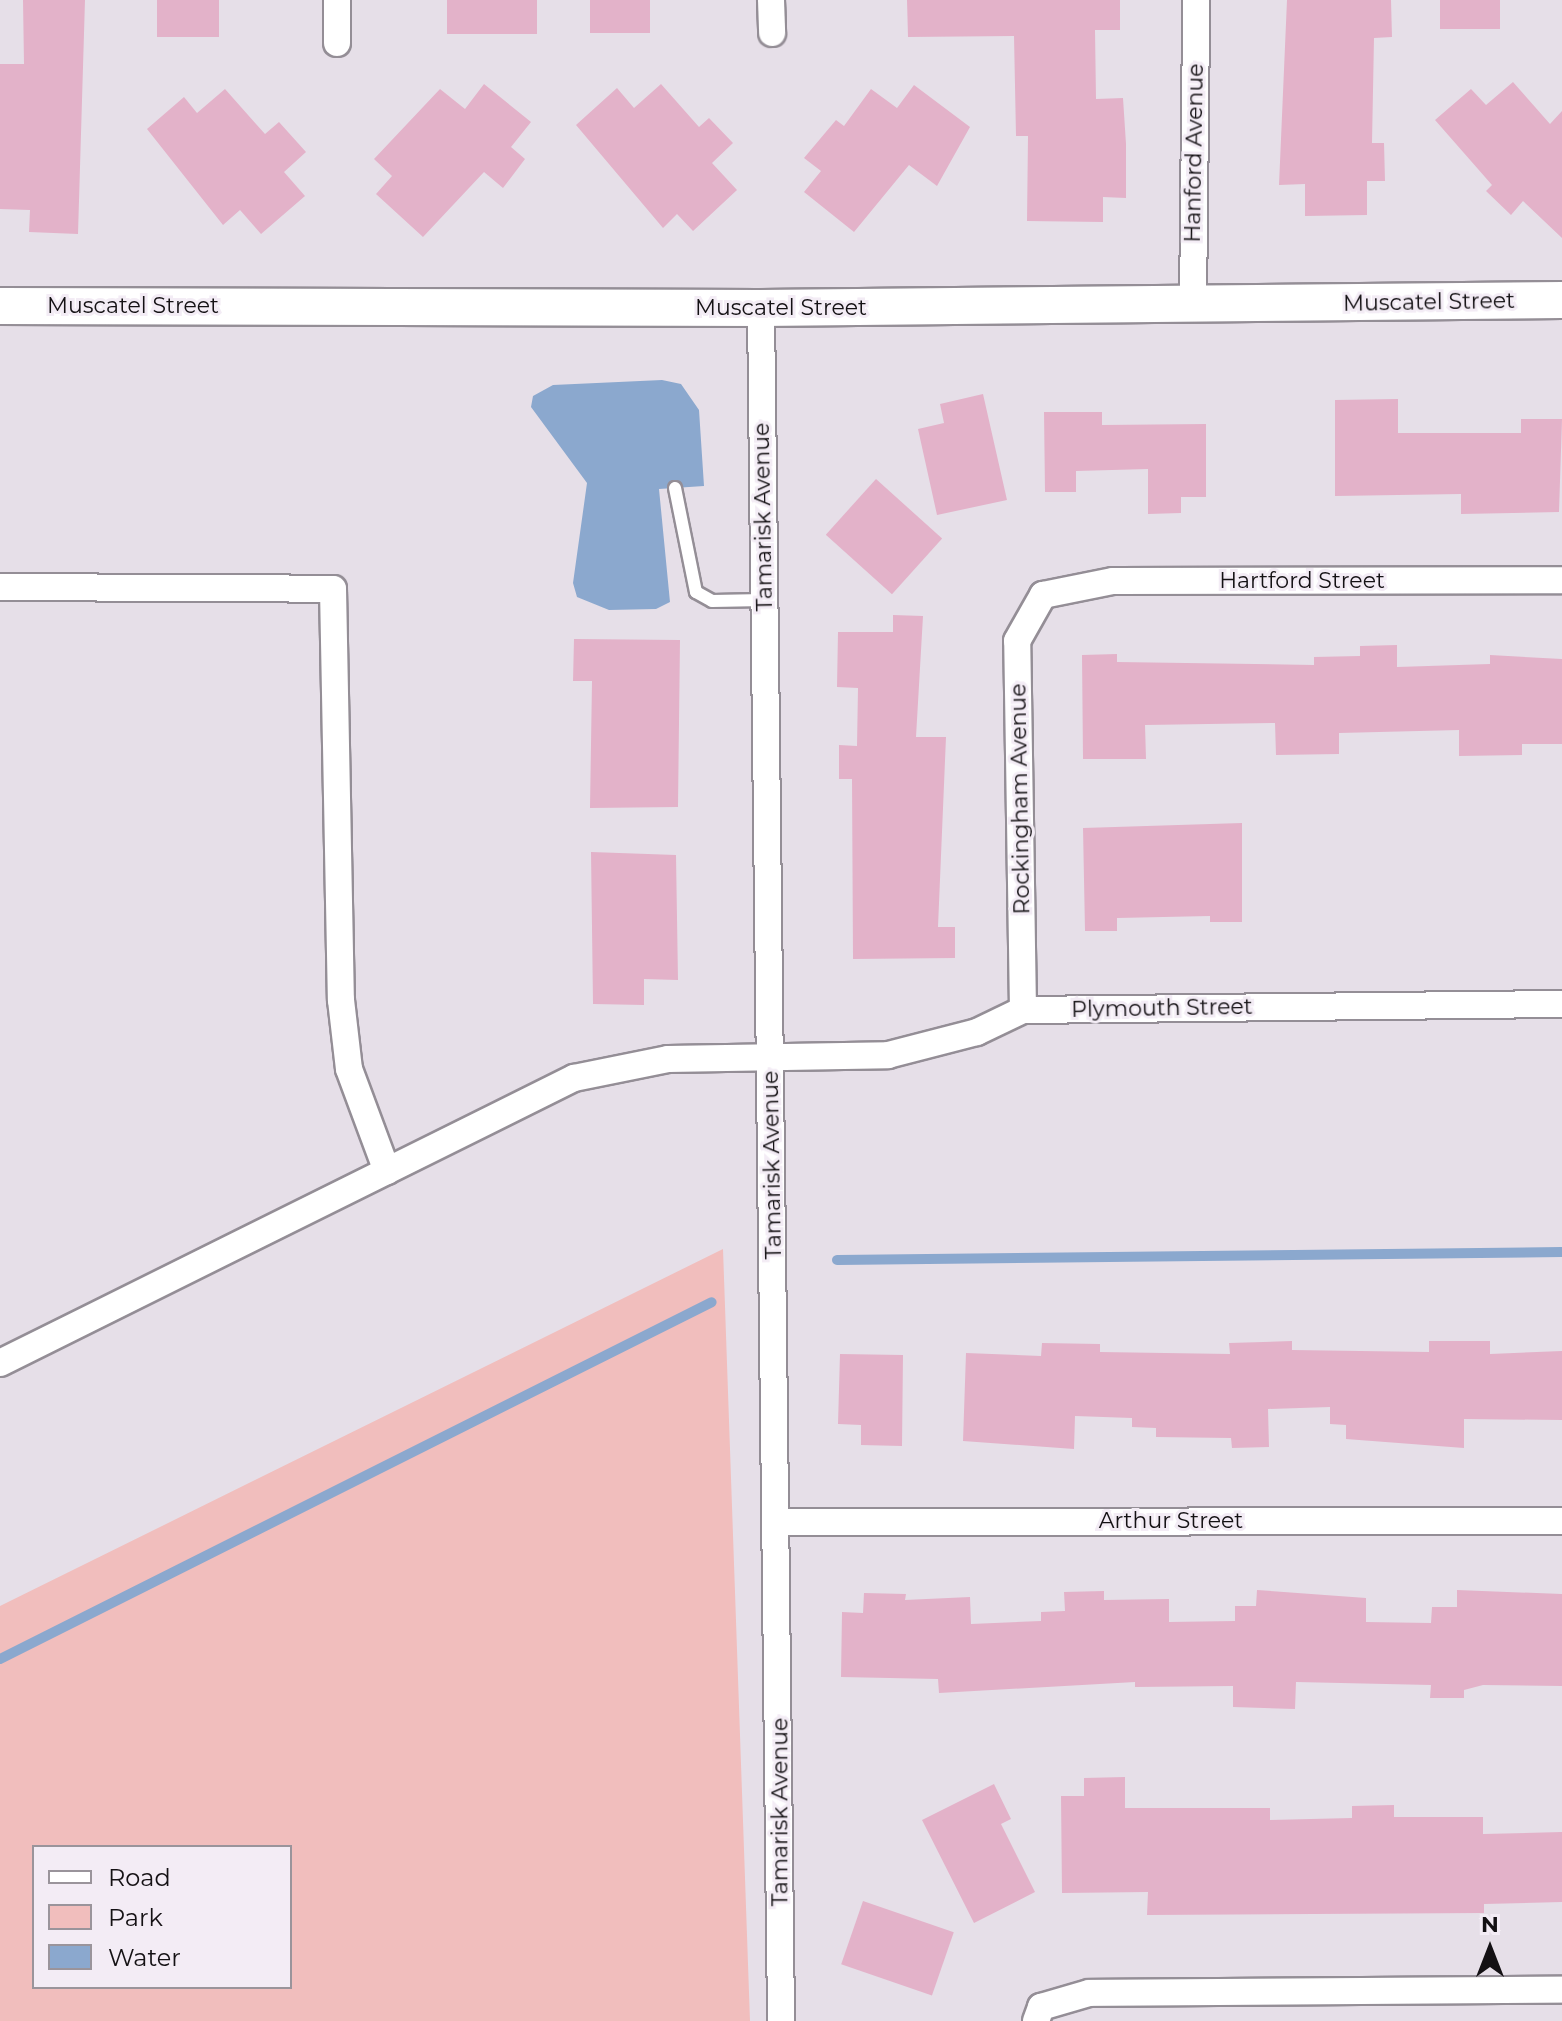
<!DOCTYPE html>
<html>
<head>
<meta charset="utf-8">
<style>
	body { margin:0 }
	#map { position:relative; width:1562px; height:2021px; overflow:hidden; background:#e6dfe8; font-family:Montserrat,sans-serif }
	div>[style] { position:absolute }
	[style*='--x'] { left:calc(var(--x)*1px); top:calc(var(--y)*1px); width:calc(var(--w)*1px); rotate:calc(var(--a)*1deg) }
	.green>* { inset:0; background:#f1bebd }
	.water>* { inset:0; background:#8ba8ce }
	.stream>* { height:10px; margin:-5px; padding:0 5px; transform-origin:5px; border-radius:5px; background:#8ba8ce }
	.building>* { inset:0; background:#e3b2c9; transform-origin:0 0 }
	.roads { filter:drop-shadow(2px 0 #948e96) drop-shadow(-2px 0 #948e96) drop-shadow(0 2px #948e96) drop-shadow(0 -2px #948e96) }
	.lane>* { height:12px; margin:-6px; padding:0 6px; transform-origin:6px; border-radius:6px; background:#fff }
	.street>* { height:26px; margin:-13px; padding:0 13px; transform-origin:13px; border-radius:13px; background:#fff }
	.secondary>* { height:36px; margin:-18px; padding:0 18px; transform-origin:18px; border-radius:18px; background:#fff }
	span { translate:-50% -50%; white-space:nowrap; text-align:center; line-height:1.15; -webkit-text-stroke:6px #f3ecf5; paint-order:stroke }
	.street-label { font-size:22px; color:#141114 }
	.legend { position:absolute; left:32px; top:1845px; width:260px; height:144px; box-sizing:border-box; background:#f3ecf5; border:2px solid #9a949b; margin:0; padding:10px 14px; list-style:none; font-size:24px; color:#141114 }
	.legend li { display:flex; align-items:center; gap:16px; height:40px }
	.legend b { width:40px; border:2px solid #9a949b }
	.north { position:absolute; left:1450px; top:1909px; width:80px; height:80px; -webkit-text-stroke:6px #f3ecf5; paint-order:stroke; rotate:0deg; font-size:22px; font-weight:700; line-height:32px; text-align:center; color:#141114 }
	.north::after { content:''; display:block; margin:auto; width:28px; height:36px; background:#141114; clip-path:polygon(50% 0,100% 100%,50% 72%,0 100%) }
</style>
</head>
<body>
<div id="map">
	<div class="green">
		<i style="clip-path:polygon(evenodd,723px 1249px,750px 2021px,0 2021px,0 1606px,723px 1249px,34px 1847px,290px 1847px,290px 1987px,34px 1987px,34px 1847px)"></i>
	</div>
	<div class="water">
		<i style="clip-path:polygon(662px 380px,681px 384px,699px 410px,704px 486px,659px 489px,670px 602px,656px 609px,609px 610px,577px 597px,573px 583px,587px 483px,531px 407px,533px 396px,553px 385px)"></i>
	</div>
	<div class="stream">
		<i style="--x:837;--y:1260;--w:725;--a:-0.63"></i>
		<i style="--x:0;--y:1659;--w:796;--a:-26.63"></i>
	</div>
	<div class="building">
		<i style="clip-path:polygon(23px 0,85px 0,78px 234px,29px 232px,30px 210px,0 209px,0 64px,24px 64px)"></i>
		<i style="left:157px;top:0;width:62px;height:37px"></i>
		<i style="left:447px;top:0;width:90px;height:34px"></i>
		<i style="left:590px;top:0;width:60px;height:33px"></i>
		<i style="clip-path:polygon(907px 0,1120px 0,1120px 30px,1095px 30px,1096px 99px,1123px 98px,1126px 144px,1126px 198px,1103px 197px,1103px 222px,1027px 221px,1028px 136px,1016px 136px,1014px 36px,908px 37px)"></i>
		<i style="clip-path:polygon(1287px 0,1391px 0,1392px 37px,1374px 38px,1372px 143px,1384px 143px,1385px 181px,1367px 181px,1367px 215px,1305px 216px,1305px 184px,1279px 185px)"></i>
		<i style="left:1440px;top:0;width:60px;height:29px"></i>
		<i style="clip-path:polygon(1513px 82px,1550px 124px,1562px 111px,1562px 238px,1523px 201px,1511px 215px,1486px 191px,1492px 185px,1435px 120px,1471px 89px,1486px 105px)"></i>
		<i style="clip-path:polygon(484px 84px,531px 122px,511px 147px,525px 159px,503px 188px,484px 172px,423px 237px,376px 194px,392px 176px,374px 159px,440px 89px,465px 109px)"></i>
		<i style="clip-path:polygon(661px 84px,699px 127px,709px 118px,733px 143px,712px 163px,737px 190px,693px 231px,677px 214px,663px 228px,576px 125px,617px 88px,634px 108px)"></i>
		<i style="clip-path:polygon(914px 85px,970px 127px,937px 186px,909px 165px,854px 232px,804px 192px,821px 171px,804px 158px,836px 120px,844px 126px,871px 89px,897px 108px)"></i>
		<i style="clip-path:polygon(225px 89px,265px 134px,279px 122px,306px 152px,284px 172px,305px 196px,261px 234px,240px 210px,223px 225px,147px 129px,184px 97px,197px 113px)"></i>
		<i style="clip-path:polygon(983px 394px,1007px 500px,937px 515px,918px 429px,944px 423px,940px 404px)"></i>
		<i style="clip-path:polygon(1398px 399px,1398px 433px,1521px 433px,1521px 419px,1562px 419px,1559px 512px,1461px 514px,1461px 494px,1335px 496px,1335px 400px)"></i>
		<i style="clip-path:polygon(1044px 412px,1102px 412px,1102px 425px,1206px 424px,1206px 497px,1181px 497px,1181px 513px,1148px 514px,1148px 469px,1076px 471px,1076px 492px,1045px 492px)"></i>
		<i style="left:876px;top:479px;width:89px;height:75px;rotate:42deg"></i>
		<i style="clip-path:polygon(893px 615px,923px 616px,916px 737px,946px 737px,938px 927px,955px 927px,955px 958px,853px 959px,852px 779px,839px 779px,839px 745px,857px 746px,858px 688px,837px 687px,838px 632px,893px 632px)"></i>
		<i style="clip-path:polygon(574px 639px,680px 640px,678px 807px,590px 808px,592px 681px,573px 681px)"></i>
		<i style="clip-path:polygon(1397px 645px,1397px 667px,1490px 664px,1490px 655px,1562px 659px,1562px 744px,1522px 744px,1522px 755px,1459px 756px,1459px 730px,1339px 733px,1339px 754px,1276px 755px,1275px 723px,1145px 725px,1146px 759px,1083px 759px,1082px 655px,1117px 654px,1117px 662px,1314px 665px,1314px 657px,1360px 656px,1360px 646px)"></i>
		<i style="clip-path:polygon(1242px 823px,1242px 922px,1210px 922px,1210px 916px,1117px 918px,1117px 931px,1085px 931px,1083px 828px)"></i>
		<i style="clip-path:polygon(591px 852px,676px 855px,678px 980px,644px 979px,644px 1005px,593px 1004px)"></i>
		<i style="clip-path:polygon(1292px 1341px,1292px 1350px,1429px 1352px,1429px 1341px,1490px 1341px,1490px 1354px,1562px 1351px,1562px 1420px,1464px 1419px,1464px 1448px,1346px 1439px,1346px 1425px,1330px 1424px,1330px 1407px,1268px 1409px,1269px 1447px,1232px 1448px,1231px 1438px,1156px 1437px,1156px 1428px,1132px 1427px,1132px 1418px,1075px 1416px,1074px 1449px,963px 1441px,966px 1353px,1041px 1356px,1042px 1343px,1100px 1344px,1100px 1352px,1230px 1354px,1229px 1343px)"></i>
		<i style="clip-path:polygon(840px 1354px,903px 1355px,902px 1446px,861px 1445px,861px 1425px,838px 1424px)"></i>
		<i style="clip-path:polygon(1257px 1590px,1366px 1598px,1366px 1622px,1431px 1623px,1432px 1607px,1457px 1607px,1457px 1590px,1562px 1594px,1562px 1686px,1483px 1685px,1464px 1690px,1464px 1698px,1430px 1698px,1431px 1685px,1296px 1682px,1295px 1709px,1233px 1707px,1233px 1686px,1135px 1687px,1135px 1682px,939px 1693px,938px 1679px,841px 1677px,842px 1612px,863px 1613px,864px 1593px,906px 1594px,905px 1600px,970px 1597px,971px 1624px,1041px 1621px,1041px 1612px,1065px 1611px,1064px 1592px,1104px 1591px,1104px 1600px,1169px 1599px,1169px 1622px,1235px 1621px,1235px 1606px,1256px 1606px)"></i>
		<i style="clip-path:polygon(1125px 1777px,1125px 1808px,1270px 1808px,1270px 1820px,1352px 1818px,1352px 1806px,1394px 1805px,1394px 1817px,1483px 1817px,1483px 1834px,1562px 1832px,1562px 1902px,1484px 1904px,1484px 1913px,1147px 1915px,1148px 1892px,1062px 1893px,1061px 1796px,1084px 1796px,1084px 1778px)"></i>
		<i style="clip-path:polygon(994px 1784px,1011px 1819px,1001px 1824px,1035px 1892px,974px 1923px,922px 1820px)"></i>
		<i style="left:863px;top:1901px;width:96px;height:67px;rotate:19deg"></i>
	</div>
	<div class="roads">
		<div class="lane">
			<i style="--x:675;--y:488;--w:106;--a:78.6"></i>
			<i style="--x:696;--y:592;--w:18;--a:29"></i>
			<i style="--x:712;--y:601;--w:52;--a:-1.1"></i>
		</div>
		<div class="street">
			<i style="--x:337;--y:0;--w:43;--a:90"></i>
			<i style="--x:771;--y:0;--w:33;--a:88"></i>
			<i style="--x:1193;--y:306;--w:306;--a:-89.4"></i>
			<i style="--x:761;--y:308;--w:1713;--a:89.33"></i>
			<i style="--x:0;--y:587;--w:333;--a:0.3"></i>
			<i style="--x:333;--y:589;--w:411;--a:88.9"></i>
			<i style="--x:341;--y:1000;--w:69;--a:83.4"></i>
			<i style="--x:349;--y:1069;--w:109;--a:69.6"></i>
			<i style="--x:1023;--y:1010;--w:369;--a:-90.9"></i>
			<i style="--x:1017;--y:641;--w:53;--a:-60.5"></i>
			<i style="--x:1043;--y:595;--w:71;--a:-11.3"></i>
			<i style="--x:1113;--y:581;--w:449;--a:-0.1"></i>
			<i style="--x:0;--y:1363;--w:641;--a:-26.41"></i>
			<i style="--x:574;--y:1078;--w:96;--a:-11.4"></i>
			<i style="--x:668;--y:1059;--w:220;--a:-1"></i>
			<i style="--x:888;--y:1055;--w:92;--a:-14.5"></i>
			<i style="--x:977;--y:1032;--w:51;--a:-25.6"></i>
			<i style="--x:1023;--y:1010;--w:539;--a:-0.64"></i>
			<i style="--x:780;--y:1522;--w:782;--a:-0.07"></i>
			<i style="--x:1036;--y:2021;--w:15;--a:-70"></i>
			<i style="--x:1041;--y:2007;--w:50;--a:-16.3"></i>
			<i style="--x:1089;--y:1993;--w:473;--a:-0.4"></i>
		</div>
		<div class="secondary">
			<i style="--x:0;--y:306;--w:761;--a:0.15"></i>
			<i style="--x:761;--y:308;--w:801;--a:-0.57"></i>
		</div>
	</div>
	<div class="street-label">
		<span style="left:1194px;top:153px;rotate:-89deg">Hanford Avenue</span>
		<span style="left:1429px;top:302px;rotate:-1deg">Muscatel Street</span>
		<span style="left:133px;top:306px">Muscatel Street</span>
		<span style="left:781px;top:308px">Muscatel Street</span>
		<span style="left:763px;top:517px;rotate:-91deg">Tamarisk Avenue</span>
		<span style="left:1302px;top:581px">Hartford Street</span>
		<span style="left:1020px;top:799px;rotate:-91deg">Rockingham Avenue</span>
		<span style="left:1162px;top:1008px;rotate:-1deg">Plymouth Street</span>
		<span style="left:772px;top:1165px;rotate:-91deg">Tamarisk Avenue</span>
		<span style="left:1171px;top:1521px">Arthur Street</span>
		<span style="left:780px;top:1812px;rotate:-90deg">Tamarisk Avenue</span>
	</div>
	<ul class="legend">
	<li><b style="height:10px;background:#fff"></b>Road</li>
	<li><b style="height:22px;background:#f1bebd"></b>Park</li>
	<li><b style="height:22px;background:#8ba8ce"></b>Water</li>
	</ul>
	<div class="north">N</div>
</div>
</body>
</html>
